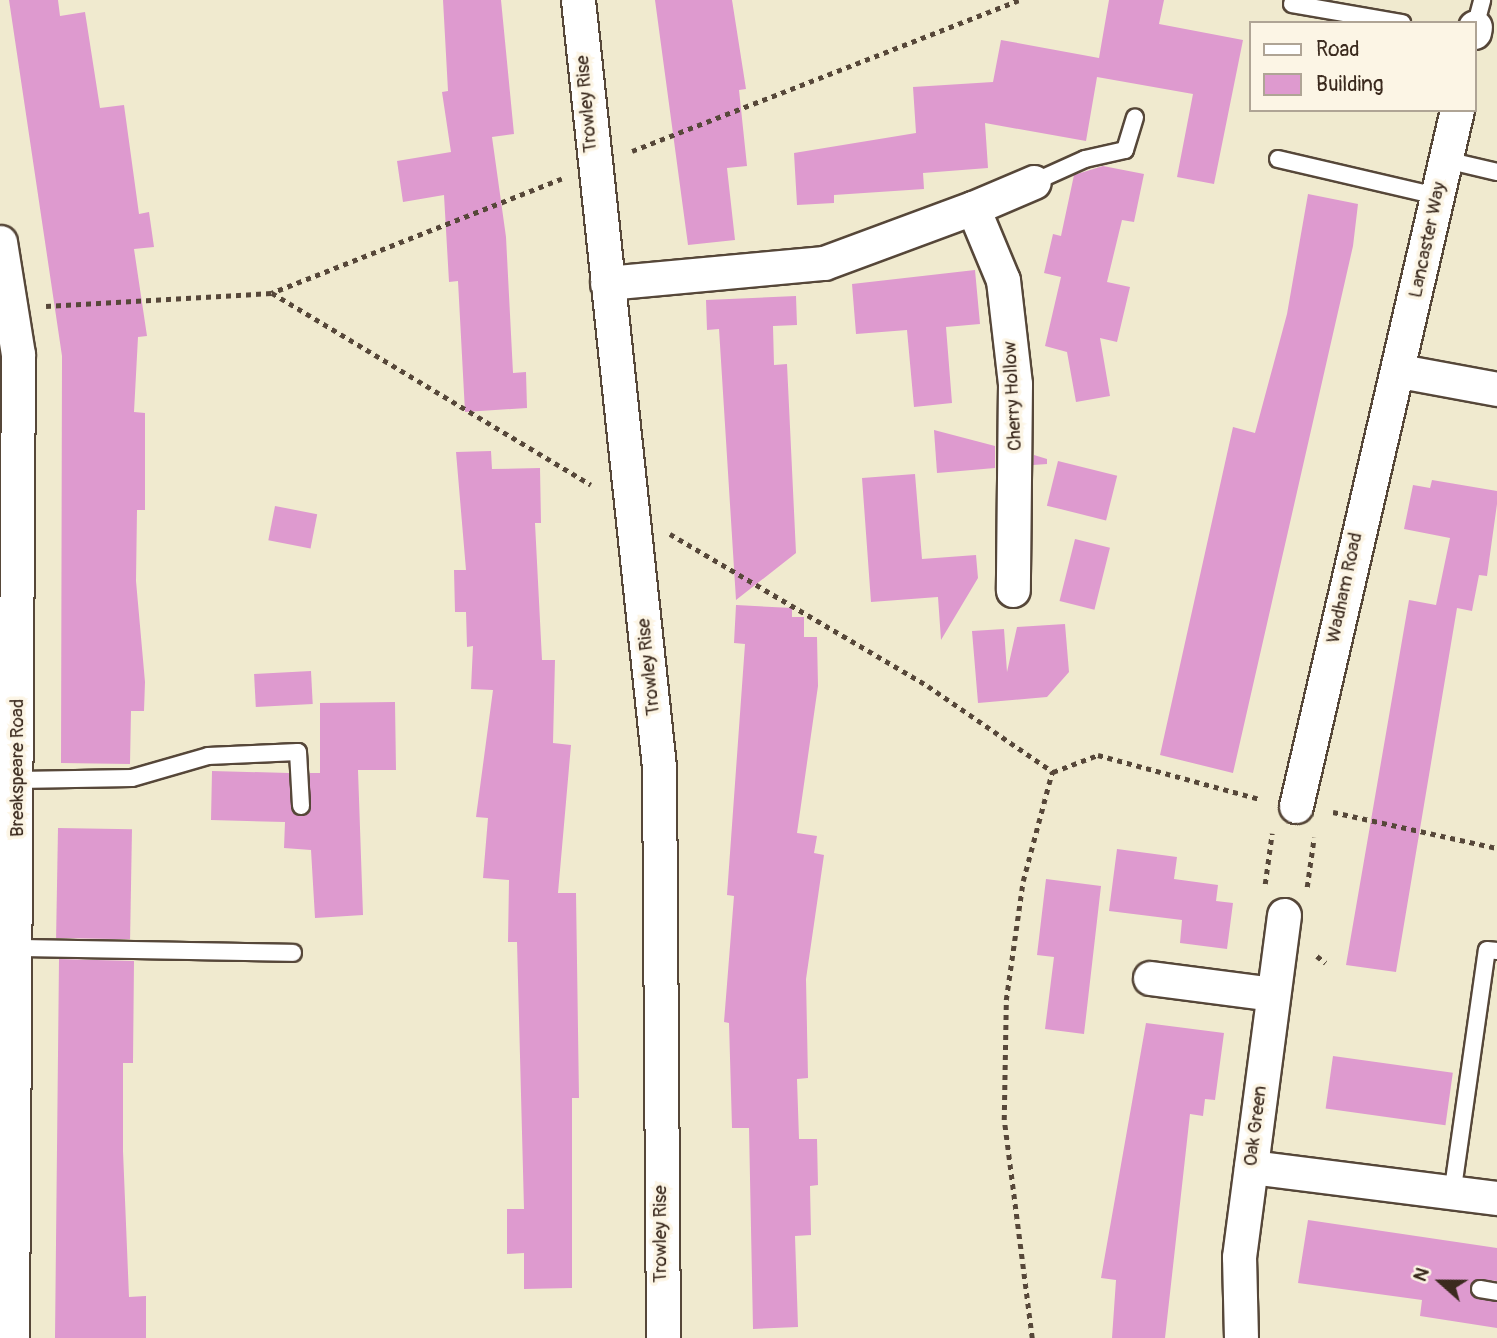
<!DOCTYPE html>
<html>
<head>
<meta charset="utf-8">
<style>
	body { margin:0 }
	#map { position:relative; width:1497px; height:1338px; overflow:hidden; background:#f0eacf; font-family:Pangolin,sans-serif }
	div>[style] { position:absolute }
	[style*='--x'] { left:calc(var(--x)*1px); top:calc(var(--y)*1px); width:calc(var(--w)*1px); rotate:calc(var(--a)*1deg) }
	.building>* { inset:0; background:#de9acf; transform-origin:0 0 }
	.path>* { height:4.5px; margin-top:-2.25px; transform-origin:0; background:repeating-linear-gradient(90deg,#564739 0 5px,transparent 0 10px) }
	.roads { filter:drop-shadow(2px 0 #564739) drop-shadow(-2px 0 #564739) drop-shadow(0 2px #564739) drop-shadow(0 -2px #564739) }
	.service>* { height:16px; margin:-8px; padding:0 8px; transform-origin:8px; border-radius:8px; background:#fff }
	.minor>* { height:33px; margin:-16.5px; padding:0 16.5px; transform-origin:16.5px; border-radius:16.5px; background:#fff }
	span { translate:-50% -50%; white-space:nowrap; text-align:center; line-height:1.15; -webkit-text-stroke:7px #fcf5e5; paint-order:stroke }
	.street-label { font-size:19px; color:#3b2a1e }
	.legend { position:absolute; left:1249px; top:21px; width:228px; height:91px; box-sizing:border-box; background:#fcf5e5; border:2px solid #afa495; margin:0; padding:9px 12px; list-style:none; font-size:21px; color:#3b2a1e }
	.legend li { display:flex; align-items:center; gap:14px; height:35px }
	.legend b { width:35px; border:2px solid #afa495 }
	.north { position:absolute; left:1406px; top:1247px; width:70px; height:70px; -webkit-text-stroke:5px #fcf5e5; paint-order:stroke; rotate:291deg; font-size:19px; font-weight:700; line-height:28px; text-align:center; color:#3b2a1e }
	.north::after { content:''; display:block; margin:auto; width:24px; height:32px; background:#3b2a1e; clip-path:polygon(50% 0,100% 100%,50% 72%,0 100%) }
</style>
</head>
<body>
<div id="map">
	<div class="building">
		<i style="clip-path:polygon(9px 0,58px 0,60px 16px,85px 12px,100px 108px,124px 105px,139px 214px,149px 212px,154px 247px,134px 249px,147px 336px,138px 337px,134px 412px,145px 413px,145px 510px,137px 510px,136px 581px,145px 682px,144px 711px,131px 711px,130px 764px,61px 763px,62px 356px)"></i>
		<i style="clip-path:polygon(443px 0,501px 0,514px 134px,492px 137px,506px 237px,513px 373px,526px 372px,527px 408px,465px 412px,458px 281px,449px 282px,444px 195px,403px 202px,397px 161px,451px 152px,442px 92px,448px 91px)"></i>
		<i style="clip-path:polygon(655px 0,732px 0,746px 89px,739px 90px,747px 166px,727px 168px,735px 240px,688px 245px)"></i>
		<i style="clip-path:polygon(1109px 0,1164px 0,1159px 24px,1243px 40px,1214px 184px,1177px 177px,1193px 94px,1097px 77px,1086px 141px,985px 123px,988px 168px,923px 173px,924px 189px,834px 195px,834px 203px,797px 205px,794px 153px,916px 133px,913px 87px,993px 82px,1001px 40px,1099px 58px)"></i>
		<i style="clip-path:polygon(1103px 166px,1144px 174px,1134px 222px,1122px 220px,1107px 282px,1130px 287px,1117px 342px,1100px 338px,1110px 396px,1076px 402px,1067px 352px,1045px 346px,1061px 277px,1044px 273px,1053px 234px,1061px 236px,1074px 175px)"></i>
		<i style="clip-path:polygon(1308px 194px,1358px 204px,1353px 246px,1233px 773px,1160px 755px,1233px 427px,1255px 433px,1287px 314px)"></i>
		<i style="clip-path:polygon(975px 270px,980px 324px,946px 327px,952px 403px,914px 407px,907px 330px,856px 334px,852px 284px)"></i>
		<i style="clip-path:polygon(796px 296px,797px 325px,773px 326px,774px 365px,787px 364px,796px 553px,736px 600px,719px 329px,707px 330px,706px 300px)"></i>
		<i style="clip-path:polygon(934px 430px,995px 446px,995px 468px,937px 473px)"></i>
		<i style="clip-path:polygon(491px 451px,492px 469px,540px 468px,541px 523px,535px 523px,542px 660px,555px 660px,553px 743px,571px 745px,558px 893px,576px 893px,579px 1098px,572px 1098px,572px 1288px,524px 1289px,524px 1253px,507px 1254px,507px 1209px,524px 1209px,517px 942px,508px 942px,509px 880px,483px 878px,488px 818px,476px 817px,493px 690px,471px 689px,473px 646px,467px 647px,466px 612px,455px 612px,454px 570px,466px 570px,456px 452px)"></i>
		<i style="clip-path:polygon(1034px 455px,1047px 459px,1047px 464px,1033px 465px)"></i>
		<i style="left:1058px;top:461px;width:61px;height:46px;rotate:14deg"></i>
		<i style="clip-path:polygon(915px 474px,922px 559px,976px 555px,978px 578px,941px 640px,938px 597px,871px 602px,862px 478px)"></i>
		<i style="clip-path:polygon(1432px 480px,1497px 491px,1497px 504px,1487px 576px,1479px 575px,1472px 611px,1457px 608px,1396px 972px,1346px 965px,1409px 600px,1436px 605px,1450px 538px,1404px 529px,1413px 485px,1430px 488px)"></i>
		<i style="left:275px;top:506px;width:43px;height:35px;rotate:11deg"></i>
		<i style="left:1075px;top:539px;width:36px;height:64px;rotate:14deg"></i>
		<i style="clip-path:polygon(736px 605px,792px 608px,792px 617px,804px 617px,804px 637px,817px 637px,818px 686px,797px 833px,817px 836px,814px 853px,824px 855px,806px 979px,808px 1078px,797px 1079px,799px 1139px,817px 1139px,818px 1185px,810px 1186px,811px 1235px,795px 1236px,798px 1327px,753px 1329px,749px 1128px,732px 1128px,729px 1023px,724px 1022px,734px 896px,727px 895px,745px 644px,734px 643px)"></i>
		<i style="clip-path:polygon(1065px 624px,1069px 672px,1047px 697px,978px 703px,972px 631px,1004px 629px,1007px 672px,1017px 627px)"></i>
		<i style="left:311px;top:671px;width:33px;height:57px;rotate:87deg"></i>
		<i style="clip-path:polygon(395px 702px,396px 770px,358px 770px,363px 915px,315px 918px,311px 850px,284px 848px,285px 822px,211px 820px,212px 771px,289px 773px,292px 811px,306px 815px,310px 773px,320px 773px,320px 703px)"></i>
		<i style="left:58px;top:828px;width:74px;height:110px;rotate:1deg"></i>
		<i style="clip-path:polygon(1117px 849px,1177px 857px,1174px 879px,1218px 885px,1216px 901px,1233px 903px,1227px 949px,1180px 943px,1182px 920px,1109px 911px)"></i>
		<i style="clip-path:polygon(1046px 879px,1101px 886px,1084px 1034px,1045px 1029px,1054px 957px,1037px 955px)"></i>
		<i style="clip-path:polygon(59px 959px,134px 961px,133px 1063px,123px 1063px,123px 1151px,129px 1297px,146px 1296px,146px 1338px,55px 1338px)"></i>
		<i style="clip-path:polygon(1146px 1023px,1224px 1033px,1215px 1100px,1205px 1099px,1203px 1116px,1190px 1114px,1165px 1338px,1112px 1338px,1116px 1280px,1101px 1278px)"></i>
		<i style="left:1333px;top:1056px;width:121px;height:53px;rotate:8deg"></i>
		<i style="clip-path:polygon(1308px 1220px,1497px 1248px,1497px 1281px,1477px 1279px,1470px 1288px,1474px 1297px,1497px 1302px,1497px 1328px,1420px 1316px,1422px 1300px,1298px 1283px)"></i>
	</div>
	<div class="path">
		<i style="--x:632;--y:151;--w:415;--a:-21.3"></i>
		<i style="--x:562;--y:179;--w:312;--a:158.5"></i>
		<i style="--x:272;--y:293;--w:372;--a:31"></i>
		<i style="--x:46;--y:306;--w:226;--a:-3.3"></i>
		<i style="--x:670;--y:534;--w:299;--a:30.5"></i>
		<i style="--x:928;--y:686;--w:152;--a:34.5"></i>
		<i style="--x:1053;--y:772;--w:48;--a:-20.7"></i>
		<i style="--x:1098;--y:755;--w:168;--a:15.2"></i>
		<i style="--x:1333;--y:812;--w:168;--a:12.4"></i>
		<i style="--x:1265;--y:884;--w:51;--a:-82.2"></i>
		<i style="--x:1307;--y:887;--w:50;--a:-82"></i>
		<i style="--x:1317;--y:956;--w:11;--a:38"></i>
		<i style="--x:1032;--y:1338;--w:220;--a:-97.3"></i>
		<i style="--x:1004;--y:1120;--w:120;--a:-89"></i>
		<i style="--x:1006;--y:1000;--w:120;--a:-81.9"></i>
		<i style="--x:1023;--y:881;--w:113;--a:-75.1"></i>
	</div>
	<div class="roads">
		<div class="service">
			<i style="--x:1292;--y:4;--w:112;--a:9.8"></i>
			<i style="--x:1475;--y:27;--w:28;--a:-75"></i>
			<i style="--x:1278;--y:159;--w:163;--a:13.1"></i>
			<i style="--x:1446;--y:160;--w:52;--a:13.2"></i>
			<i style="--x:1034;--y:182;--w:56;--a:-24.3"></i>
			<i style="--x:1085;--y:159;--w:41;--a:-12.7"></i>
			<i style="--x:1125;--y:150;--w:34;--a:-73"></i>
			<i style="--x:18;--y:780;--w:114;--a:-1"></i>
			<i style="--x:132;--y:778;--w:79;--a:-16.1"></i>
			<i style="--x:208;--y:756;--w:90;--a:-2.5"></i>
			<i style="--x:298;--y:752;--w:54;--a:86.8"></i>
			<i style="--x:16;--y:948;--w:277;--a:1"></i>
			<i style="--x:1452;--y:1195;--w:247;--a:-81.9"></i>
			<i style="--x:1487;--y:950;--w:10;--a:6"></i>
			<i style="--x:1480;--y:1289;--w:17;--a:10"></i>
		</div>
		<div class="minor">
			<i style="--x:578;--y:0;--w:771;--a:83.97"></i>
			<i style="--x:659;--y:767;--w:571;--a:89.6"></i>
			<i style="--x:1474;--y:32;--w:5;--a:-79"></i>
			<i style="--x:973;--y:208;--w:66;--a:-23.1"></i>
			<i style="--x:0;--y:242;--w:113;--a:80.9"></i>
			<i style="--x:18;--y:354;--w:984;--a:90.35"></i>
			<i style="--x:607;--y:283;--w:218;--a:-5.3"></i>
			<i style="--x:824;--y:263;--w:159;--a:-20.3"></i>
			<i style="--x:973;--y:208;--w:78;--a:67.4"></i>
			<i style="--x:1003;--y:280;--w:105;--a:83.4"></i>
			<i style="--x:1015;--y:384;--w:206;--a:90.6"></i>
			<i style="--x:1400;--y:371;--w:99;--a:10.5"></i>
			<i style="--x:1296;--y:806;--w:714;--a:-76.98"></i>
			<i style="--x:1150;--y:978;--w:124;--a:7.4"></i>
			<i style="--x:1251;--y:1167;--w:248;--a:7.2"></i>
			<i style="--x:1241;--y:1338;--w:81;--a:-91.4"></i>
			<i style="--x:1239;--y:1257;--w:345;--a:-82.5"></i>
		</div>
	</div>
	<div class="street-label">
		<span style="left:587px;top:104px;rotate:-95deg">Trowley Rise</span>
		<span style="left:1428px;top:240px;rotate:-78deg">Lancaster Way</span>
		<span style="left:1013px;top:396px;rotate:-93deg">Cherry Hollow</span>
		<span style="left:1345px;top:588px;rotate:-78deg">Wadham Road</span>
		<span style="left:649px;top:667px;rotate:-96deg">Trowley Rise</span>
		<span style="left:18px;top:768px;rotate:-90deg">Breakspeare Road</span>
		<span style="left:1256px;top:1126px;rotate:-83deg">Oak Green</span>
		<span style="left:661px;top:1234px;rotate:-90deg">Trowley Rise</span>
	</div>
	<ul class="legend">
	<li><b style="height:9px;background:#fff"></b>Road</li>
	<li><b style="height:19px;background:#de9acf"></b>Building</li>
	</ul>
	<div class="north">N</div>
</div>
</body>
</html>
